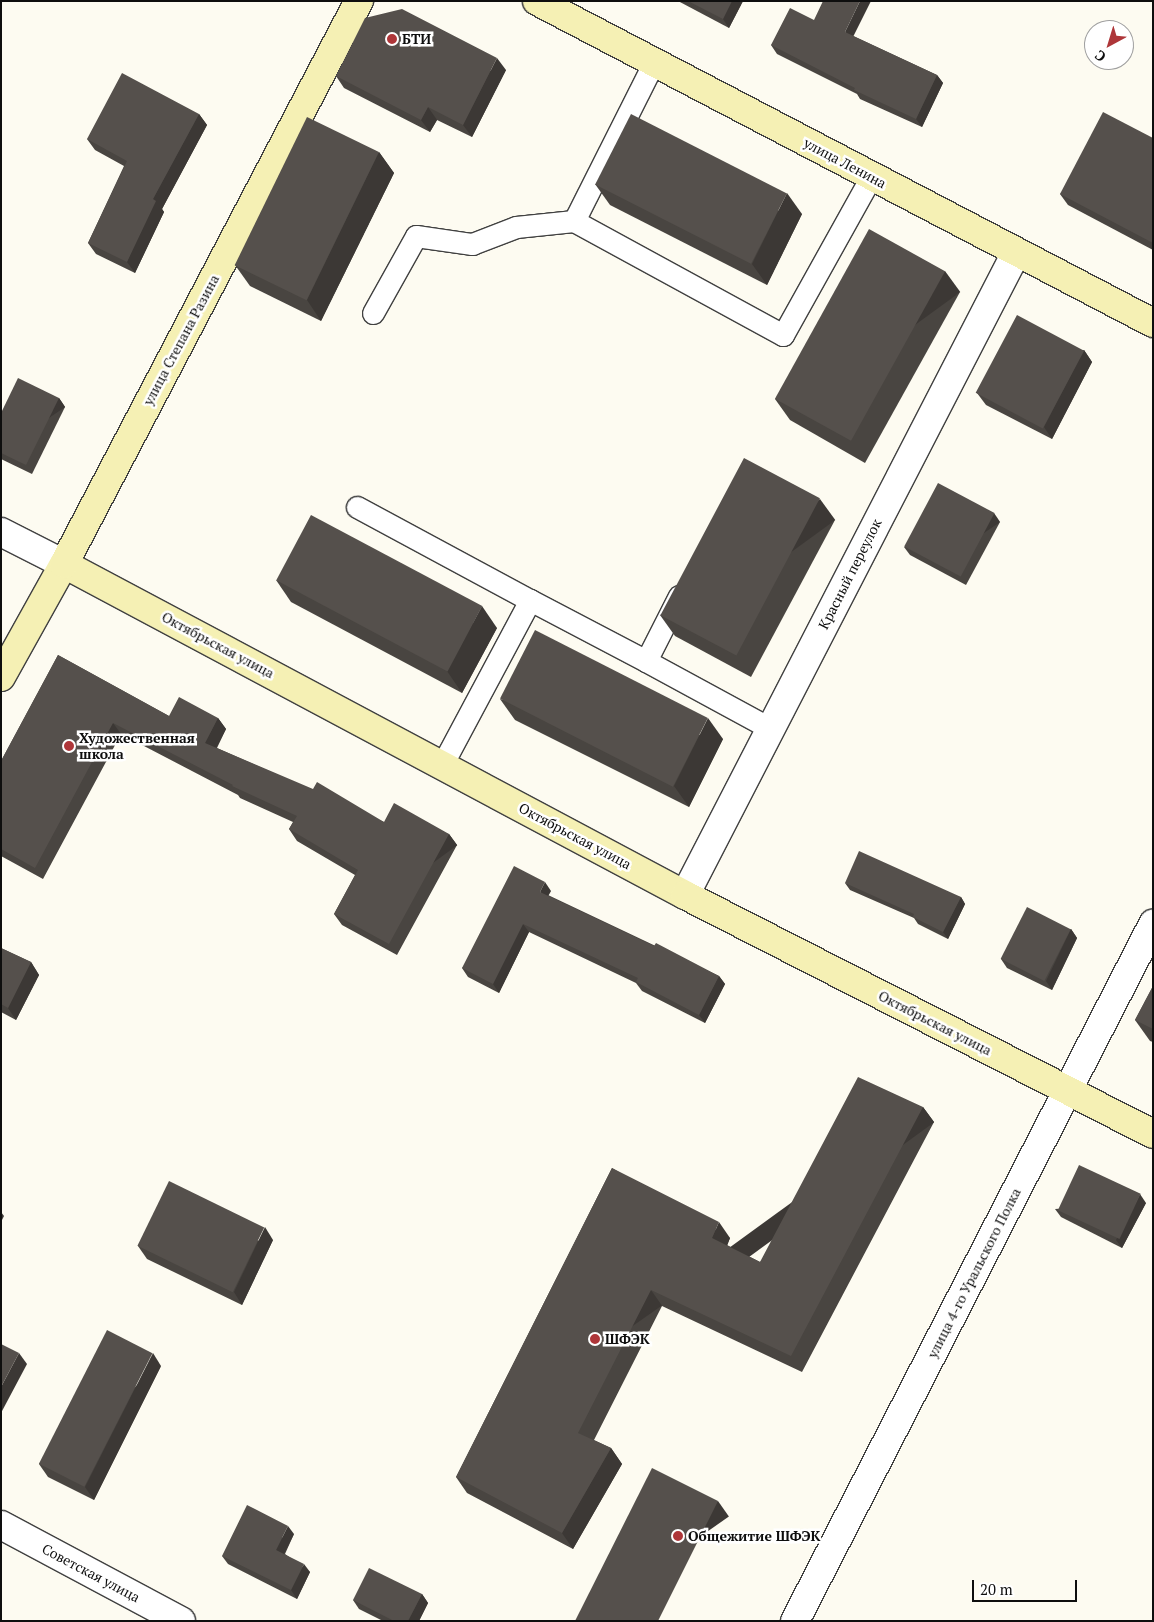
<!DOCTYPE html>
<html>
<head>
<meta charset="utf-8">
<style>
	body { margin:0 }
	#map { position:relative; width:1154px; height:1622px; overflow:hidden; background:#fdfbf1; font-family:"PT Serif",serif }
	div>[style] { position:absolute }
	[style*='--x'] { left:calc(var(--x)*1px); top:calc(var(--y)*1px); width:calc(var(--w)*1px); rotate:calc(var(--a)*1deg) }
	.roads { filter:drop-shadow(1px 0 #414141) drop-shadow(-1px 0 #414141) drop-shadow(0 1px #414141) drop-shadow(0 -1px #414141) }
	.lane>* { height:21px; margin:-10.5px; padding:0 10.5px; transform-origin:10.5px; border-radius:10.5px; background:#fff }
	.street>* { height:28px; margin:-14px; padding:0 14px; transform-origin:14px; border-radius:14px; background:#fff }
	.secondary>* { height:28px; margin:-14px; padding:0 14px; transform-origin:14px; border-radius:14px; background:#f5f0b4 }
	.wall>* { inset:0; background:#494541 }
	.shaded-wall>* { inset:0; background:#3c3835; transform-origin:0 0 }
	.building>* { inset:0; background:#55504c; transform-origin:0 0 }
	.dots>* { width:14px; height:14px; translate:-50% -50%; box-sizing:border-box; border:2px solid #fff; border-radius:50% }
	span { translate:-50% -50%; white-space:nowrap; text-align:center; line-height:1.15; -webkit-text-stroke:5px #fff; paint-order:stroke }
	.poi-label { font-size:14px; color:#0e0e0e; font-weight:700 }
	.left { translate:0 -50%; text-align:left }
	.street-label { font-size:14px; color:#0e0e0e }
	.frame { position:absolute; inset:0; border:2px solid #0e0e0e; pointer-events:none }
	.north { position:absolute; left:1084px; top:20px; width:50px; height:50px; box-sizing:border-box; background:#fff; border:1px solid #9f9f9f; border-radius:50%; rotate:219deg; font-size:14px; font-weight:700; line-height:20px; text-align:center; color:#0e0e0e }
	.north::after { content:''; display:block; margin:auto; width:18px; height:22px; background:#ae3639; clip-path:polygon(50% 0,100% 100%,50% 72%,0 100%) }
	.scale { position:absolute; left:972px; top:1580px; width:105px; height:22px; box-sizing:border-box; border:2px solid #0e0e0e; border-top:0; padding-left:6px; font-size:15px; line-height:18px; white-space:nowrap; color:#0e0e0e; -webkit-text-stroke:4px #fff; paint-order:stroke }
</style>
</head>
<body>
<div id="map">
	<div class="roads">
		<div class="lane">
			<i style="--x:654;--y:62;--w:178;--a:116.7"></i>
			<i style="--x:574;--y:221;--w:238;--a:28.6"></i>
			<i style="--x:783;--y:335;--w:181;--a:-60.9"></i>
			<i style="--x:373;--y:313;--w:88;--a:-60.8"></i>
			<i style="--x:416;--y:236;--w:57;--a:8.1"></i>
			<i style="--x:472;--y:244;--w:47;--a:-21.1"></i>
			<i style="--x:516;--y:227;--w:58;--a:-5.9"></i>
			<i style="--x:357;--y:507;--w:196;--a:28.3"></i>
			<i style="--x:679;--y:596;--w:73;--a:116.9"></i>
			<i style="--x:646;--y:661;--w:142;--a:28.5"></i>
			<i style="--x:442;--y:765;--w:187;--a:-61.9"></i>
			<i style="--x:530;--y:600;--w:131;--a:27.7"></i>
		</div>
		<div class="street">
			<i style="--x:1;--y:532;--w:71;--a:26.9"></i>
			<i style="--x:685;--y:895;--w:722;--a:-62.73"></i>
			<i style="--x:1;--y:1525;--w:204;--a:28.1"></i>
			<i style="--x:795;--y:1621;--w:784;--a:-62.81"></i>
		</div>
		<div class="secondary">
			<i style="--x:537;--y:1;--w:695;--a:27.6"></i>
			<i style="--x:64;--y:564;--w:704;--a:28.06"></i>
			<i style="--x:685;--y:895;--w:525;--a:27.05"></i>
			<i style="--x:1;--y:677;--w:129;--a:-60.9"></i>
			<i style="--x:64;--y:564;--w:636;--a:-62.35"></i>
		</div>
	</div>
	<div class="wall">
		<i style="clip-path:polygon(678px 1px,743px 1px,729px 28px)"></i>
		<i style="clip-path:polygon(814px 20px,853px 36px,937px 75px,943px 83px,922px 127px,860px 99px,857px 94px,777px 54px,771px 45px)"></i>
		<i style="clip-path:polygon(506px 70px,472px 137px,437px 120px,430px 132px,344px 88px,336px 76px)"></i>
		<i style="clip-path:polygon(199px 114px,207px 125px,162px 209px,164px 212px,135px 273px,96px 254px,88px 243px,124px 166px,95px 150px,87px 139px)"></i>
		<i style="clip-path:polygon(1153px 138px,1153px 250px,1068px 205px,1060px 194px)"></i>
		<i style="clip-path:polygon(379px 152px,394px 173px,321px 321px,250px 286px,235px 265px)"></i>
		<i style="clip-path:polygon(595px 184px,802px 214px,767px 285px,610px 205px)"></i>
		<i style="clip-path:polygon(960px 292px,865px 463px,790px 420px,775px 399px)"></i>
		<i style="clip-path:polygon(1084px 350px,1092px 362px,1052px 439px,986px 405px,977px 393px)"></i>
		<i style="clip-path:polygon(59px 398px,65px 407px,32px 474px,1px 459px,1px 413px)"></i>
		<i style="clip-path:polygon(835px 520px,751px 677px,675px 636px,660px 615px)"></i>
		<i style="clip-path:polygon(1000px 522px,966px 585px,910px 555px,904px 547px)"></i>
		<i style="clip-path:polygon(276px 580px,497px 628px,462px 693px,291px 602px)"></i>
		<i style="clip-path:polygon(58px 655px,169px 716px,218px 718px,226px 729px,217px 748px,384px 822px,449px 834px,457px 845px,397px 955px,342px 925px,334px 914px,355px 875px,297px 841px,289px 829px,293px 822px,240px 798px,238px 795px,121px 734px,43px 879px,1px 856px,1px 761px)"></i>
		<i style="clip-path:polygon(500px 699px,723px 739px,689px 807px,515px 720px)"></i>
		<i style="clip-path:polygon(845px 883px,961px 897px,965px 904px,948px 939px,918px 924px,914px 918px,850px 890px)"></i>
		<i style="clip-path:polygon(551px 891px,548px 895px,719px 976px,725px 984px,705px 1023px,642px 991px,636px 983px,529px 932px,499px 993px,468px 977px,462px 968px)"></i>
		<i style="clip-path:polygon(1071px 929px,1077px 938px,1052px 990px,1007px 968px,1001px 959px)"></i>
		<i style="clip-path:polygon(1px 948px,31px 962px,39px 975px,16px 1020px,1px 1012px)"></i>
		<i style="clip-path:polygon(1153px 986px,1153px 1042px,1150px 1041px,1135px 1020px)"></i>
		<i style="clip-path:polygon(923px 1107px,934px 1122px,802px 1372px,662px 1306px,594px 1440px,611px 1448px,622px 1464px,573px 1549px,467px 1493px,456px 1477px,612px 1168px,730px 1238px,727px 1245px,760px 1262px)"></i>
		<i style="clip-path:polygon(1146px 1203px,1122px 1248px,1061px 1217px,1055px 1209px)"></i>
		<i style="clip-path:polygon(273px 1240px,242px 1305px,147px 1259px,138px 1246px)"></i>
		<i style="clip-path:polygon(161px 1366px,94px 1500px,48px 1477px,39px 1464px)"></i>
		<i style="clip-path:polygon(294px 1534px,285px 1554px,310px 1572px,297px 1599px,228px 1564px,222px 1556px)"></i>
		<i style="clip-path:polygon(422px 1594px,428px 1603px,419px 1621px,383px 1621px,359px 1609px,353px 1600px)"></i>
	</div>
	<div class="shaded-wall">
		<i style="clip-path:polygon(732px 1px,743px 1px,729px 28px,723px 19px)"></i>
		<i style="clip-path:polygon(860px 1px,871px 1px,851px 41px,845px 32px)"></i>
		<i style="clip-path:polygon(497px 58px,506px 70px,472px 137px,463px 125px)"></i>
		<i style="clip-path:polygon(937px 75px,943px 83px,922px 127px,916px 119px)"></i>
		<i style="clip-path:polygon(428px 107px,437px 120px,430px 132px,421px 120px)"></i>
		<i style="clip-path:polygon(199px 114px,207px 125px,162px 209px,164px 212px,135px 273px,127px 262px,153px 199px)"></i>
		<i style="clip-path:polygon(379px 152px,394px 173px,321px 321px,307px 300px)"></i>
		<i style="clip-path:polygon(787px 193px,802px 214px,767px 285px,752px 264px)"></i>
		<i style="left:945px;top:271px;width:26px;height:195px;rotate:54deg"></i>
		<i style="clip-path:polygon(1084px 350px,1092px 362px,1052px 439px,1044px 427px)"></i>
		<i style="left:59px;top:398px;width:11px;height:75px;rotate:56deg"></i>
		<i style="left:820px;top:499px;width:26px;height:178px;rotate:54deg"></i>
		<i style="left:994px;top:513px;width:11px;height:72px;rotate:56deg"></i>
		<i style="clip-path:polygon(482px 606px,497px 628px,462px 693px,447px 671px)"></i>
		<i style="clip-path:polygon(218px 718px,226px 729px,213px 754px,205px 743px)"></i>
		<i style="clip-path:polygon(708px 718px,723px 739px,689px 807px,674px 786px)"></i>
		<i style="left:113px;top:723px;width:14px;height:165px;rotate:54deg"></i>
		<i style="left:449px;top:834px;width:14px;height:125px;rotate:54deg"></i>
		<i style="clip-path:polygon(545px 882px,551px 891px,546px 900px,540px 892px)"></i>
		<i style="clip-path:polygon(961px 897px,965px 904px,948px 939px,943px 932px)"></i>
		<i style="clip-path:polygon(523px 924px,529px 932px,499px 993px,493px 984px)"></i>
		<i style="clip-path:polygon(1071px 929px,1077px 938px,1052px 990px,1046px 981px)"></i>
		<i style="clip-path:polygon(31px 962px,39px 975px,16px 1020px,8px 1008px)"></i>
		<i style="clip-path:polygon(719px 976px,725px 984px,705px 1023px,699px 1015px)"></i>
		<i style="left:923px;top:1107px;width:19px;height:282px;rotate:54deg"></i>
		<i style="clip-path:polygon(1140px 1194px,1146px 1203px,1122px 1248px,1116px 1240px)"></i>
		<i style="clip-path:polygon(1px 1212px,4px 1216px,1px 1222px)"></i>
		<i style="clip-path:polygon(719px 1222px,730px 1238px,724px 1254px,712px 1238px)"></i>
		<i style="clip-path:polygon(265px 1227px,273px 1240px,242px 1305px,234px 1292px)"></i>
		<i style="left:651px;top:1290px;width:19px;height:161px;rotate:55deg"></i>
		<i style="clip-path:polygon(19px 1353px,27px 1364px,1px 1413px,1px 1387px)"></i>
		<i style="clip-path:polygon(153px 1353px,161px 1366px,94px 1500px,85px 1487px)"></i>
		<i style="clip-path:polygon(611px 1448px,622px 1464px,573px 1549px,562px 1533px)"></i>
		<i style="left:718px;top:1501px;width:19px;height:134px;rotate:55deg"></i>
		<i style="clip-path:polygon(288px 1526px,294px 1534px,282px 1558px,276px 1550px)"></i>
		<i style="clip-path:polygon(304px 1564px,310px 1572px,297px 1599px,291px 1590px)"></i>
		<i style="clip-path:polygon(422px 1594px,428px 1603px,419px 1621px,408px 1621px)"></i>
	</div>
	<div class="building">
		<i style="clip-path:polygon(688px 1px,732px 1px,723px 19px)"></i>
		<i style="clip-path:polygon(823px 1px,860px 1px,845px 32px,937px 75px,916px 119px,854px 90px,855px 88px,771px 45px,790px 8px,814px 20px)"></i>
		<i style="clip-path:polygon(402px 9px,497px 58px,463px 125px,428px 107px,421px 120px,336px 76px,365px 18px)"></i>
		<i style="clip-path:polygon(122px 73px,199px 114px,153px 199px,156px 201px,127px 262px,88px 243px,127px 161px,87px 139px)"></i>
		<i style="clip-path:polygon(1103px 112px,1153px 138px,1153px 243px,1060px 194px)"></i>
		<i style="left:631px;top:114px;width:175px;height:79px;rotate:27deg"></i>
		<i style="left:307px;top:117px;width:80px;height:165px;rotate:26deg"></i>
		<i style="left:869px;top:229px;width:87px;height:194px;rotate:29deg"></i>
		<i style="left:1017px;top:315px;width:76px;height:88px;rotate:28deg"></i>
		<i style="clip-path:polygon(18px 378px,59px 398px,26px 465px,1px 453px,1px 413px)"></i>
		<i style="left:744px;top:458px;width:86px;height:178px;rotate:28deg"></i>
		<i style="left:938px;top:483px;width:64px;height:72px;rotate:28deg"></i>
		<i style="left:311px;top:515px;width:194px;height:74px;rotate:28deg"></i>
		<i style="left:535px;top:630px;width:194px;height:77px;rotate:27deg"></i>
		<i style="clip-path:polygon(58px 655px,169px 716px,179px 697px,218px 718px,205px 743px,313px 789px,317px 782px,384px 822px,394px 803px,449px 834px,389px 944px,334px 914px,358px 870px,289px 829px,297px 816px,232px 786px,233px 785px,113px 723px,35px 868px,1px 849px,1px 761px)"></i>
		<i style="clip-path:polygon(859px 851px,961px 897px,943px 932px,913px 917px,914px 914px,845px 883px)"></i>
		<i style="clip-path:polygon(514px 866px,545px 882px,540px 892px,654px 946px,656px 943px,719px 976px,699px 1015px,636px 982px,638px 978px,523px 924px,493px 984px,462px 968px)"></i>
		<i style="left:1027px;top:907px;width:49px;height:58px;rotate:27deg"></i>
		<i style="clip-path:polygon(1px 948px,31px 962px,8px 1008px,1px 1004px)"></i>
		<i style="clip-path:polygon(1153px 986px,1153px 1029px,1135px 1020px)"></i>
		<i style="clip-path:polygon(858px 1077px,923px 1107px,791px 1356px,651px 1290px,578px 1433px,611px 1448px,562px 1533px,456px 1477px,612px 1168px,719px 1222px,712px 1238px,760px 1262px)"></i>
		<i style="left:1079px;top:1165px;width:68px;height:50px;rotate:25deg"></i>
		<i style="left:169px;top:1181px;width:106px;height:72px;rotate:26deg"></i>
		<i style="left:107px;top:1330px;width:51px;height:150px;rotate:27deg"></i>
		<i style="clip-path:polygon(1px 1344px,19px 1353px,1px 1387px)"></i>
		<i style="clip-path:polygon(652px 1468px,718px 1501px,658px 1621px,575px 1621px)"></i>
		<i style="clip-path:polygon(247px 1505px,288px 1526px,276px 1550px,304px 1564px,291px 1590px,222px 1556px)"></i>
		<i style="clip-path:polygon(369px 1568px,422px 1594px,408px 1621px,394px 1621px,353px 1600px)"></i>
	</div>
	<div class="dots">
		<i style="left:392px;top:39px;background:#ae3639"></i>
		<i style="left:69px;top:746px;background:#ae3639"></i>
		<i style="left:595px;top:1339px;background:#ae3639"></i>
		<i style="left:678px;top:1536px;background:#ae3639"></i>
	</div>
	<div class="poi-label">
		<span class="left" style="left:402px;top:39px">БТИ</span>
		<span class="left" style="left:79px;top:746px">Художественная<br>школа</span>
		<span class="left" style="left:605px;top:1339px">ШФЭК</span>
		<span class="left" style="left:688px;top:1536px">Общежитие ШФЭК</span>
	</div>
	<div class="street-label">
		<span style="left:845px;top:163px;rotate:28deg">улица Ленина</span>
		<span style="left:181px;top:340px;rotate:-62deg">улица Степана Разина</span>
		<span style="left:850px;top:574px;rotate:-63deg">Красный переулок</span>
		<span style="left:218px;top:645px;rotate:28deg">Октябрьская улица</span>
		<span style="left:575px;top:836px;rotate:28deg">Октябрьская улица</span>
		<span style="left:935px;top:1023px;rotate:27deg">Октябрьская улица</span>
		<span style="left:974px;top:1273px;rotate:-63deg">улица 4-го Уральского Полка</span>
		<span style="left:91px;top:1573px;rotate:28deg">Советская улица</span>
	</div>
	<div class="frame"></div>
	<div class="north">С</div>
	<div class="scale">20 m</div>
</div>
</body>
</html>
